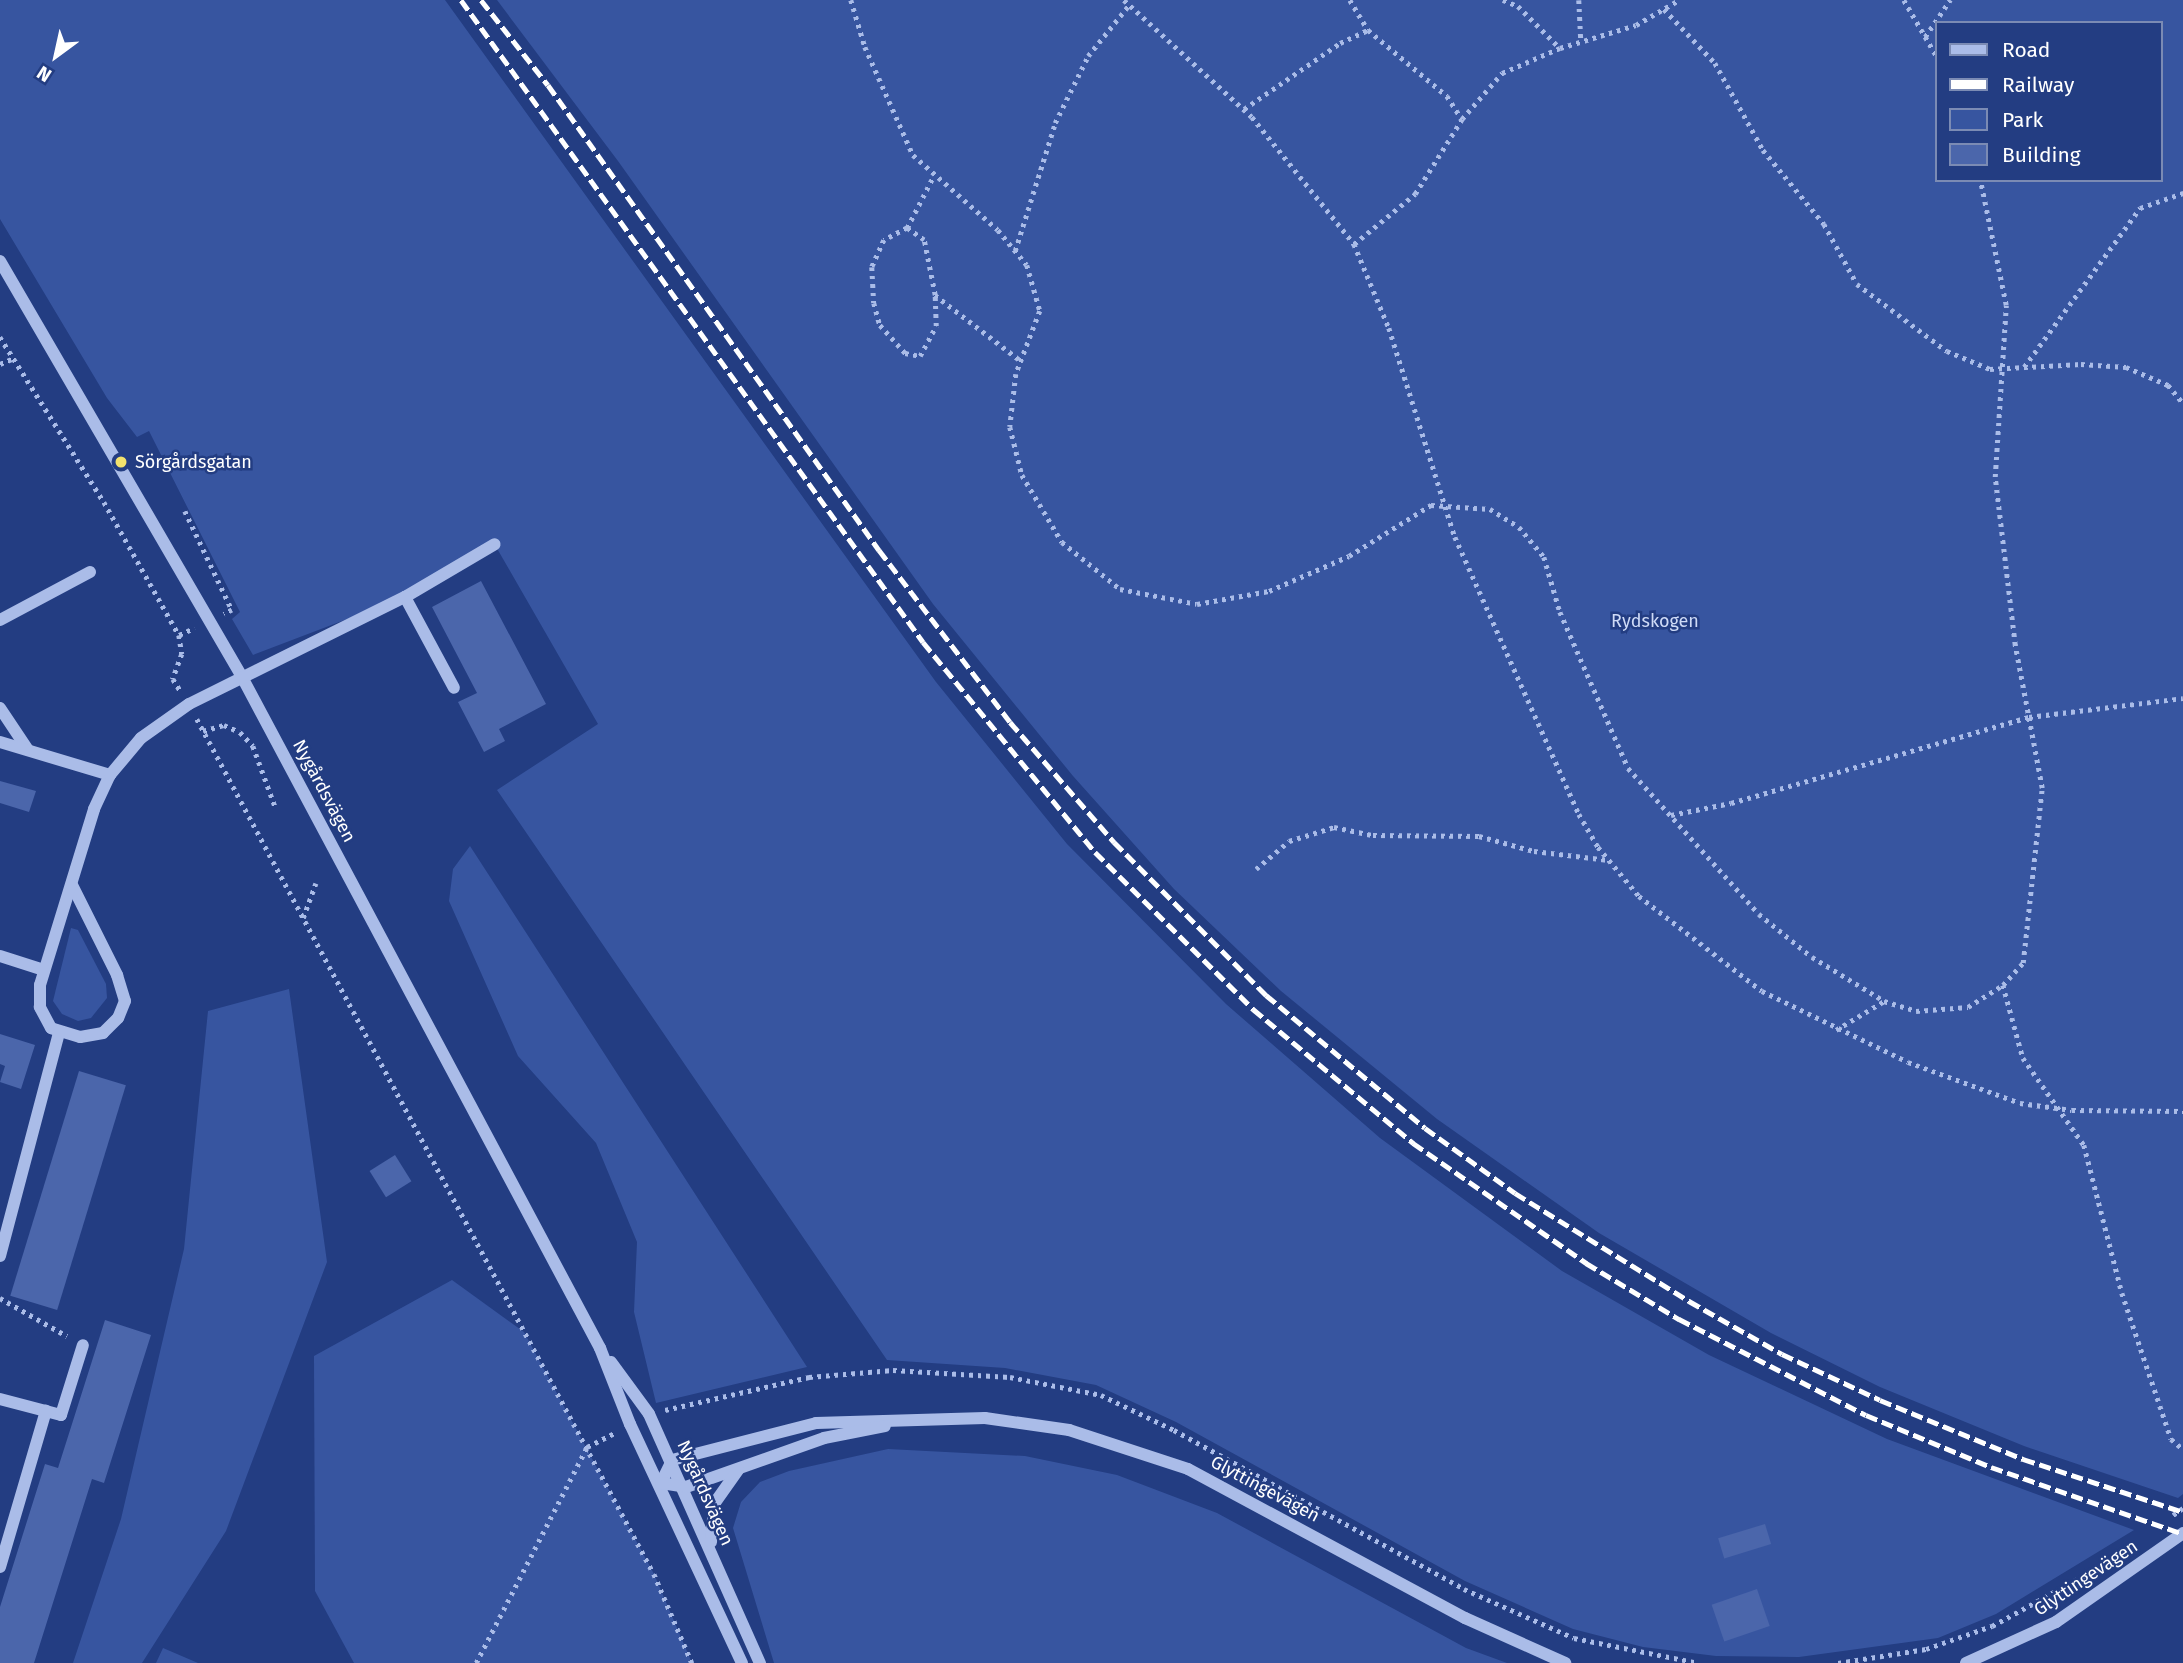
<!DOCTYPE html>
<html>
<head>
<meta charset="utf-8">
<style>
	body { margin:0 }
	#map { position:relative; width:2183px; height:1663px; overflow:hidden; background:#233d82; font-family:"Fira Sans",sans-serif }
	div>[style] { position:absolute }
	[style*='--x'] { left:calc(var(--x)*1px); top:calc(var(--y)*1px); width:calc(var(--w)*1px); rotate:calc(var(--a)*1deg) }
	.green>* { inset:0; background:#3755a0 }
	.building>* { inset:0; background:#4b66ab; transform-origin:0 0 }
	.path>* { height:4.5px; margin-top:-2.25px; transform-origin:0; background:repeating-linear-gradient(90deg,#aabce8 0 3.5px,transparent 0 8.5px) }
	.minor>* { height:12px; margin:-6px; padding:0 6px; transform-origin:6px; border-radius:6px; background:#aabce8 }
	.rail>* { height:5px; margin-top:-2.5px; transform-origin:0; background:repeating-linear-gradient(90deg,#fff 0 12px,transparent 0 17px) }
	.dots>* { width:19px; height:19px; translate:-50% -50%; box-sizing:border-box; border:4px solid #233d82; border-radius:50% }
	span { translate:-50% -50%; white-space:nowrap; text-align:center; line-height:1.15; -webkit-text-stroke:5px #233d82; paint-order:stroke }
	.poi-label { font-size:18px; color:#fff }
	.left { translate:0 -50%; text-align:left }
	.park-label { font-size:18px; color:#cedaf6 }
	.street-label { font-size:18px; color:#fff }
	.legend { position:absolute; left:1935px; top:21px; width:228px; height:161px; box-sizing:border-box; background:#233d82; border:2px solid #7b8bb4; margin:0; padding:9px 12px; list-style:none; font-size:21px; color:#fff }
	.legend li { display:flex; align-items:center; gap:14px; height:35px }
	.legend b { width:35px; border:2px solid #7b8bb4 }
	.north { position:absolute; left:21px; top:21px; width:70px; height:70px; -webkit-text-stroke:5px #233d82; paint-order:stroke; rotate:213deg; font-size:19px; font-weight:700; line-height:28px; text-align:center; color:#fff }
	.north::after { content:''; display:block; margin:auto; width:24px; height:32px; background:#fff; clip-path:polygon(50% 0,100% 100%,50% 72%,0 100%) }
</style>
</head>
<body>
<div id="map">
	<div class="green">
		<i style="clip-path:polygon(0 0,445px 0,936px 682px,1067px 844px,1226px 1004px,1380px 1138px,1562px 1271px,1709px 1355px,1887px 1439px,2134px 1530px,1996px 1614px,1938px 1638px,1799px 1657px,1716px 1656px,1643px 1647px,1573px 1629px,1465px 1581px,1176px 1422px,1096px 1385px,1005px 1368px,887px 1360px,497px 790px,598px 724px,495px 545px,405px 597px,253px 655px,232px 619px,240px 612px,149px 431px,137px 437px,107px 398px,0 219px)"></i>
		<i style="clip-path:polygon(evenodd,497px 0,2183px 0,2183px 1494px,2178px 1498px,2024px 1446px,1880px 1387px,1771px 1333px,1599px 1233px,1437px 1119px,1281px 991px,1174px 889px,1073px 776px,933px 604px,618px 161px,497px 0,1936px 23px,2160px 23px,2160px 180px,1936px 180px,1936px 23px)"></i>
		<i style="clip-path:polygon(470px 846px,807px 1367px,656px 1403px,634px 1312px,637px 1242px,596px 1143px,518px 1056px,449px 901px,453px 869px)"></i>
		<i style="clip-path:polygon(71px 928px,78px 930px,106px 984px,107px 998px,91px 1018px,78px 1021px,62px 1014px,53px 1001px)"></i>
		<i style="clip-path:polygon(289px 989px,327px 1262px,226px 1531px,142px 1663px,73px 1663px,121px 1519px,184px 1249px,208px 1011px)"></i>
		<i style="clip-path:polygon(452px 1280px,524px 1332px,654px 1574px,692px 1663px,354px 1663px,315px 1591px,314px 1356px)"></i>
		<i style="clip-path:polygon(888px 1449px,1025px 1456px,1117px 1475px,1217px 1513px,1466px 1648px,1507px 1663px,774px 1663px,733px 1528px,741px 1502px,760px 1482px,789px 1471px)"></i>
		<i style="clip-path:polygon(163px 1648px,198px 1663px,156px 1663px)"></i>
	</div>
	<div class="building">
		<i style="clip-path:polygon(481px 581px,546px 704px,499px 729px,505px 741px,484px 752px,458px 702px,477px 693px,432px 607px)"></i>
		<i style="clip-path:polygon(0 781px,36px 791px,29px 812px,0 803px)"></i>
		<i style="clip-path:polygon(0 1034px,35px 1045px,21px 1089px,0 1082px,5px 1066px,0 1064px)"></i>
		<i style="left:79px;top:1071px;width:49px;height:235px;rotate:17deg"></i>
		<i style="left:395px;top:1155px;width:31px;height:30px;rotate:58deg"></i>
		<i style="clip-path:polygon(105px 1320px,151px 1335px,104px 1483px,92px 1479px,34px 1663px,0 1663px,0 1607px,45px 1464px,58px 1468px)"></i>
		<i style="left:1765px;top:1524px;width:21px;height:49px;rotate:73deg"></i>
		<i style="left:1757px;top:1589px;width:39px;height:48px;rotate:71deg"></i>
	</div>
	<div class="path">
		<i style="--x:851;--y:0;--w:49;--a:73.4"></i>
		<i style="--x:865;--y:47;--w:118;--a:66"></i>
		<i style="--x:913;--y:155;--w:113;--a:41.4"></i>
		<i style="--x:998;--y:230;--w:45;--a:50.4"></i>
		<i style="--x:1027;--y:265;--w:48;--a:74.2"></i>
		<i style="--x:1040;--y:311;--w:67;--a:110.9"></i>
		<i style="--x:1016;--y:374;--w:53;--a:96.5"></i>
		<i style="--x:1010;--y:427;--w:49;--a:76"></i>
		<i style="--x:1022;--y:475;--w:78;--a:59.2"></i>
		<i style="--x:1062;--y:542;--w:75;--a:39"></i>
		<i style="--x:1120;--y:589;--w:78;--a:11"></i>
		<i style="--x:1197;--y:604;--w:73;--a:-10.2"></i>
		<i style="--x:1269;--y:591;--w:87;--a:-23.6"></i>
		<i style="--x:1349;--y:556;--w:97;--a:-31.9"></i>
		<i style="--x:1431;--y:505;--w:59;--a:3.9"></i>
		<i style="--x:1490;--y:509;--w:34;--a:32"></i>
		<i style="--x:1519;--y:527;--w:39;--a:50"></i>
		<i style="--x:1544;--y:557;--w:57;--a:73.8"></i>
		<i style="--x:1560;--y:612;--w:170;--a:66.4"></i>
		<i style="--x:1628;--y:768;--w:196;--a:48.1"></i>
		<i style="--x:1759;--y:914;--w:68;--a:39.1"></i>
		<i style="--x:1812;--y:957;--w:84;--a:31.4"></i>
		<i style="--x:1884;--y:1001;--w:34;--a:17"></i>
		<i style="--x:1916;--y:1011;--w:52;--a:-4.4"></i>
		<i style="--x:1968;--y:1007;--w:41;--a:-32.2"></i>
		<i style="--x:2003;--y:985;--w:30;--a:-48"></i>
		<i style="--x:2023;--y:963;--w:176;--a:-83.8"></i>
		<i style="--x:2042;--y:788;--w:146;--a:-100.7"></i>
		<i style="--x:2015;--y:645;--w:169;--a:-96.8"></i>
		<i style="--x:1995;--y:477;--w:172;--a:-86.3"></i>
		<i style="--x:2006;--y:305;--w:128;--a:-101.7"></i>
		<i style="--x:1124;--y:0;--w:173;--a:42.4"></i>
		<i style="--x:1252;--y:117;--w:163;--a:51.2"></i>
		<i style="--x:1354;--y:244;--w:91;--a:67.4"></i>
		<i style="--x:1389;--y:328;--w:219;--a:72.5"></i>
		<i style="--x:1455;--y:537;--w:303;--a:65.9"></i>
		<i style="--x:1579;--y:814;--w:38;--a:60"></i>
		<i style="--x:1598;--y:847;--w:64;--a:50.1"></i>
		<i style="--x:1639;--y:896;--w:155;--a:37.7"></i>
		<i style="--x:1762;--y:991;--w:162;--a:25.9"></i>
		<i style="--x:1908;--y:1062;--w:119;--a:20.1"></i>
		<i style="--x:2020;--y:1103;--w:52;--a:7.7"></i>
		<i style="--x:2072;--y:1110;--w:111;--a:0.5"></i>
		<i style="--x:1350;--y:0;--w:35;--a:59"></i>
		<i style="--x:1368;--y:30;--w:103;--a:39.9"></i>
		<i style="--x:1447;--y:96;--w:27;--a:57"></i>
		<i style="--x:1503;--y:0;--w:16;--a:22"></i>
		<i style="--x:1518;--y:6;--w:59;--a:45"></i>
		<i style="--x:1579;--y:0;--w:41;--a:87.2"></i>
		<i style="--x:1904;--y:0;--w:64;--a:59.8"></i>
		<i style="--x:1664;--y:9;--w:74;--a:46.6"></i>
		<i style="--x:1715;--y:63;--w:99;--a:61.1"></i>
		<i style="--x:1763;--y:150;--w:96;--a:50.5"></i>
		<i style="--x:1824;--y:224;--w:68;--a:61.2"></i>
		<i style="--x:1857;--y:284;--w:112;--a:36.7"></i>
		<i style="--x:1947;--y:351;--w:47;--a:22.7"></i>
		<i style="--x:1990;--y:369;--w:91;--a:-3.1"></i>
		<i style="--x:2081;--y:364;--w:45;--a:3.8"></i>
		<i style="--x:2126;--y:367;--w:46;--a:23.2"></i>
		<i style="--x:2168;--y:385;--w:23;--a:50"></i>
		<i style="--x:1925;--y:37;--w:45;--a:-56"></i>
		<i style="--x:1244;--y:109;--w:116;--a:-34.5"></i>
		<i style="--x:1340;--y:43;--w:31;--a:-25"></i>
		<i style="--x:907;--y:228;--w:59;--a:-63"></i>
		<i style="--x:1354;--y:244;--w:79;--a:-39.3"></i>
		<i style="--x:1415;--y:194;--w:89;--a:-57.9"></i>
		<i style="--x:1462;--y:119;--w:61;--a:-49"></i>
		<i style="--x:1502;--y:73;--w:63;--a:-23.3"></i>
		<i style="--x:1560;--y:48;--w:79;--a:-16.8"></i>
		<i style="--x:1636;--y:25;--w:50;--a:-30.2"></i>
		<i style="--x:1015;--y:251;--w:134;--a:-72.6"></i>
		<i style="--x:1055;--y:123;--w:75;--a:-63.8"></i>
		<i style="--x:1088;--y:56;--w:65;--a:-51.2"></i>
		<i style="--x:935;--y:295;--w:56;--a:-101.3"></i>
		<i style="--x:924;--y:240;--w:21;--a:-145"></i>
		<i style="--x:907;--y:228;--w:26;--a:152"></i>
		<i style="--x:884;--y:240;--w:30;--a:114"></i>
		<i style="--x:872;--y:267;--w:36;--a:87"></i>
		<i style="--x:874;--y:303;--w:23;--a:75"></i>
		<i style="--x:880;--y:325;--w:38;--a:48"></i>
		<i style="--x:905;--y:353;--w:15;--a:11"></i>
		<i style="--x:920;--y:356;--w:34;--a:-62"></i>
		<i style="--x:936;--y:326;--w:31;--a:-92"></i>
		<i style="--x:935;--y:295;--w:108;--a:37.5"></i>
		<i style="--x:0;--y:337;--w:195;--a:57.8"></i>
		<i style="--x:104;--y:502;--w:153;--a:60.6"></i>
		<i style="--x:179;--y:635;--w:19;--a:81"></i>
		<i style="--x:182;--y:654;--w:27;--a:110"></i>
		<i style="--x:173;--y:679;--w:13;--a:58"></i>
		<i style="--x:0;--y:364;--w:15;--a:-23"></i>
		<i style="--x:2024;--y:367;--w:197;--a:-53.9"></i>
		<i style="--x:2140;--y:208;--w:46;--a:-19.2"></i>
		<i style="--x:185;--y:511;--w:110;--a:64.6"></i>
		<i style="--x:232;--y:610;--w:9;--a:153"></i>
		<i style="--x:179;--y:635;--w:17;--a:-25"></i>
		<i style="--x:197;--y:719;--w:969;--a:61.88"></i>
		<i style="--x:654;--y:1574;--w:97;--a:66.9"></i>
		<i style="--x:203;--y:731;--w:22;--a:-16"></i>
		<i style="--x:224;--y:725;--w:17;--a:24"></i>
		<i style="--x:240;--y:732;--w:19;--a:47"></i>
		<i style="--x:253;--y:746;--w:67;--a:69.9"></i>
		<i style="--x:1671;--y:815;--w:61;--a:-11.3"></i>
		<i style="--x:1731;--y:803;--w:310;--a:-16.1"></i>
		<i style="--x:2029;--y:717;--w:155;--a:-7"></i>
		<i style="--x:1256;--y:869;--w:43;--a:-40.3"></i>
		<i style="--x:1289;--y:841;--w:47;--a:-17.3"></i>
		<i style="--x:1334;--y:827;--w:40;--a:12"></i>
		<i style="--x:1373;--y:835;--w:106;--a:0.5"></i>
		<i style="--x:1479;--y:836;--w:57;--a:15.3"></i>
		<i style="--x:1534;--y:851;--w:75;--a:6.9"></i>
		<i style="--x:303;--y:918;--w:37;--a:-70"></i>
		<i style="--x:2003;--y:985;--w:76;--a:74.7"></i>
		<i style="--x:2023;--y:1058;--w:106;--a:55"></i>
		<i style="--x:2084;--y:1145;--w:153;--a:75.6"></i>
		<i style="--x:2122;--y:1293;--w:154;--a:71.4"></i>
		<i style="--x:2171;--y:1439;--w:16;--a:40"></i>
		<i style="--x:1836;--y:1030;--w:56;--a:-31.1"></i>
		<i style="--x:0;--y:1298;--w:77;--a:29.6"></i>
		<i style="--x:665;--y:1410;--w:148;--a:-12.9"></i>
		<i style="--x:809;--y:1377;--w:84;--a:-4.8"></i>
		<i style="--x:893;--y:1370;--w:117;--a:3.4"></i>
		<i style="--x:1010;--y:1377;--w:93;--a:11.2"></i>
		<i style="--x:1101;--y:1395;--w:81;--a:25.6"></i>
		<i style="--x:1174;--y:1430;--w:331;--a:28.7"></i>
		<i style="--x:1464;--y:1589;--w:120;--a:24"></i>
		<i style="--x:1574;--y:1638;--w:127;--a:11.3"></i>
		<i style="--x:2173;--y:1515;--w:12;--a:-35"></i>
		<i style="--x:476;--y:1663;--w:243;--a:-62.8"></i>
		<i style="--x:587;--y:1447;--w:33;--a:-27"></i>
		<i style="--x:1838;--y:1663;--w:89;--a:-9"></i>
		<i style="--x:1926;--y:1649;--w:70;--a:-19.2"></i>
		<i style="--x:1992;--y:1626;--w:106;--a:-28.7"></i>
	</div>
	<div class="minor">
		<i style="--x:0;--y:261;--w:481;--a:59.8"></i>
		<i style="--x:242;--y:677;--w:761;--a:61.92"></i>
		<i style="--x:600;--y:1348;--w:82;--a:68.5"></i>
		<i style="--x:630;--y:1424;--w:264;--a:64.9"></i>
		<i style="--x:405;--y:597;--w:104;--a:-30.5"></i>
		<i style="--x:0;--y:620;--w:102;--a:-28.1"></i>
		<i style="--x:0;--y:708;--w:50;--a:56.3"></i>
		<i style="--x:0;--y:742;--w:115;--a:16.7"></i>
		<i style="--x:72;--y:885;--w:101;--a:63.4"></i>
		<i style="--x:117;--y:975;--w:27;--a:73"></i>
		<i style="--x:125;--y:1001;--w:18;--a:112"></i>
		<i style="--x:118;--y:1018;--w:21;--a:135"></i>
		<i style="--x:103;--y:1033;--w:23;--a:170"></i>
		<i style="--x:80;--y:1037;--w:30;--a:-163"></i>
		<i style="--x:51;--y:1028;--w:24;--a:-118"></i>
		<i style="--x:40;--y:1007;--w:22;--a:-90"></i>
		<i style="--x:40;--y:985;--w:184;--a:-72.9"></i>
		<i style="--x:94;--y:809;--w:38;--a:-65"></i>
		<i style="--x:110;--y:775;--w:48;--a:-50"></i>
		<i style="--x:141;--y:738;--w:59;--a:-35.3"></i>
		<i style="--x:189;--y:704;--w:241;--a:-26.4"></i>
		<i style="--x:405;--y:597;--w:103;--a:61.7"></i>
		<i style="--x:0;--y:956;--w:46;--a:17.7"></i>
		<i style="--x:0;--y:1256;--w:231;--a:-75.2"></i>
		<i style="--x:611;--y:1362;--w:64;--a:53.8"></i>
		<i style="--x:649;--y:1414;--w:273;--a:66"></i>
		<i style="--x:0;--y:1399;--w:63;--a:14.7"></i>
		<i style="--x:61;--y:1415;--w:73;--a:-72.6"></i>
		<i style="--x:661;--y:1483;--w:25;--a:-64"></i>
		<i style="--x:672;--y:1460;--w:149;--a:-14.4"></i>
		<i style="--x:816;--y:1423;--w:169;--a:-1.7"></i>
		<i style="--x:985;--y:1418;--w:85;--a:8.1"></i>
		<i style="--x:1069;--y:1430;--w:125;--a:18.1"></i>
		<i style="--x:1188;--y:1469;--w:315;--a:28.3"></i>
		<i style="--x:1465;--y:1618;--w:110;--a:24.2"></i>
		<i style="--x:661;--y:1483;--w:25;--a:9"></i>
		<i style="--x:686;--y:1487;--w:146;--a:-19.5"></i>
		<i style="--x:824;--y:1438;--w:62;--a:-11.1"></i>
		<i style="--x:711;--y:1542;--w:38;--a:-85"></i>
		<i style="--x:714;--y:1504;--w:42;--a:-54.8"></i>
		<i style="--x:0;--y:1567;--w:163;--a:-73.6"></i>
		<i style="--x:1966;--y:1663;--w:99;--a:-24.5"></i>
		<i style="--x:2056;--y:1622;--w:155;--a:-35"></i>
	</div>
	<div class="rail">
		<i style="--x:461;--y:0;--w:791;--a:54.26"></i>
		<i style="--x:923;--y:642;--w:271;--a:50.7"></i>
		<i style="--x:1095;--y:852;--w:223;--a:44.8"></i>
		<i style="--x:1253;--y:1009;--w:209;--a:39.9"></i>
		<i style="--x:1413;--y:1143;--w:211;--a:34.7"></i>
		<i style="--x:1586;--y:1263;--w:109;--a:31.1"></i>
		<i style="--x:1679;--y:1319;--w:210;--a:27.2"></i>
		<i style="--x:1866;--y:1415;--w:135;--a:22.6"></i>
		<i style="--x:1991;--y:1467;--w:203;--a:19.2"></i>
		<i style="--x:481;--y:0;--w:108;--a:51.8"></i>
		<i style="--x:548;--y:85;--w:571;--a:54.56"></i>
		<i style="--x:879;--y:550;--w:216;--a:52.7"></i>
		<i style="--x:1010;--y:722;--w:159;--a:49.1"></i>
		<i style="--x:1114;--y:842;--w:216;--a:45.2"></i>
		<i style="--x:1266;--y:995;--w:207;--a:39.9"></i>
		<i style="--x:1425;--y:1128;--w:111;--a:35.8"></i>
		<i style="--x:1515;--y:1193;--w:205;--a:31.8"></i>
		<i style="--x:1689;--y:1301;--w:107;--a:29.7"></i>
		<i style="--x:1782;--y:1354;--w:108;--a:25.1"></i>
		<i style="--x:1880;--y:1400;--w:155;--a:22.4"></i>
		<i style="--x:2023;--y:1459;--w:169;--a:18.3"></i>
	</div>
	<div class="dots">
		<i style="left:121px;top:462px;background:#f3e26d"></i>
	</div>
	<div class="poi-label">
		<span class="left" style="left:135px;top:462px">Sörgårdsgatan</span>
	</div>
	<div class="park-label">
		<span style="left:1655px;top:621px">Rydskogen</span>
	</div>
	<div class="street-label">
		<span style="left:324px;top:791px;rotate:62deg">Nygårdsvägen</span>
		<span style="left:1265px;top:1489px;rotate:28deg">Glyttingevägen</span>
		<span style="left:705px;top:1493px;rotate:66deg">Nygårdsvägen</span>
		<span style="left:2086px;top:1578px;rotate:-34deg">Glyttingevägen</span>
	</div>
	<ul class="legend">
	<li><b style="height:9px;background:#aabce8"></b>Road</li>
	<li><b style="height:9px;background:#fff"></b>Railway</li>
	<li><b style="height:19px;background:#3755a0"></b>Park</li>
	<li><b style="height:19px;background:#4b66ab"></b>Building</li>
	</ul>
	<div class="north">N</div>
</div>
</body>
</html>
